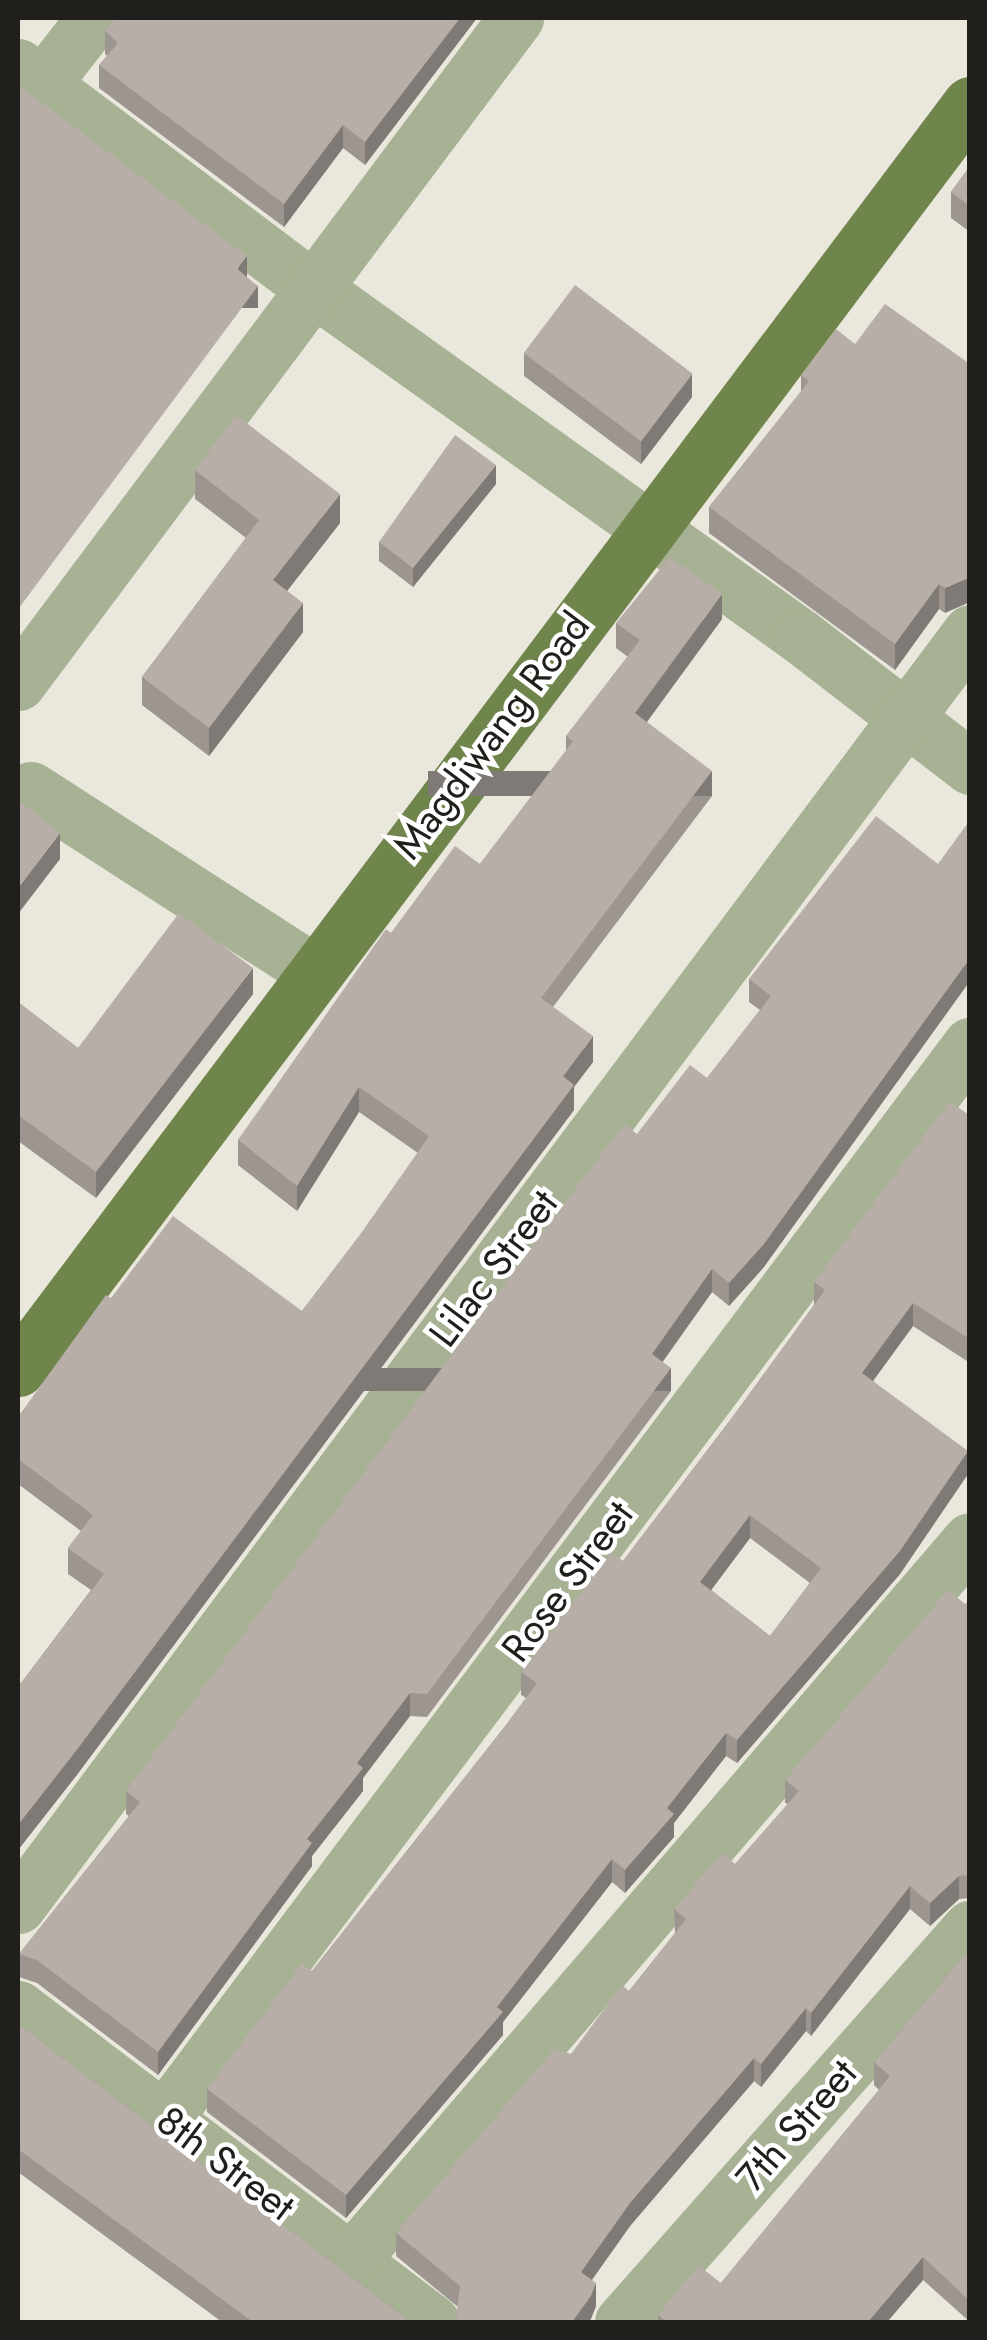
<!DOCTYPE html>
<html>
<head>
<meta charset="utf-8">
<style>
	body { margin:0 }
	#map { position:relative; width:987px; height:2340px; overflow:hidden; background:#eae7dd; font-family:Jost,sans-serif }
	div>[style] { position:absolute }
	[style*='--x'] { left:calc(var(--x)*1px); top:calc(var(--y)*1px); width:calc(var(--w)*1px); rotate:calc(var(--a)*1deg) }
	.minor>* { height:55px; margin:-27.5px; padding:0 27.5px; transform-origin:27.5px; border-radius:27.5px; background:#a6b293 }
	.major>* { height:55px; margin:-27.5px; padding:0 27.5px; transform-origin:27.5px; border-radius:27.5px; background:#70854b }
	.wall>* { inset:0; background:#9d9690 }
	.shaded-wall>* { inset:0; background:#7f7a75; transform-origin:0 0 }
	.building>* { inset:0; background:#b6aea7; transform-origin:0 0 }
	span { translate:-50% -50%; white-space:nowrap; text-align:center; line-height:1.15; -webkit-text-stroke:9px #fff; paint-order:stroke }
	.street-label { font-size:40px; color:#201f1b }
	.frame { position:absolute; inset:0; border:20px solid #201f1b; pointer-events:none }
</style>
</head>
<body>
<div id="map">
	<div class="minor">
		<i style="--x:18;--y:66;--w:374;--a:37"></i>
		<i style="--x:317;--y:291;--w:594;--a:35.54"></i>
		<i style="--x:800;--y:636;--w:215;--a:37.6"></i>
		<i style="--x:41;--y:86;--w:86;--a:-52.1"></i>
		<i style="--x:18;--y:683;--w:831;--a:-53.17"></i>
		<i style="--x:31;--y:789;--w:338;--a:32.8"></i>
		<i style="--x:18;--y:1906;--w:1590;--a:-53.23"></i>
		<i style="--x:18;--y:2008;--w:520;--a:37.18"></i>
		<i style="--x:165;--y:2117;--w:1341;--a:-53.1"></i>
		<i style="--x:352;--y:2259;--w:948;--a:-49.32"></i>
		<i style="--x:622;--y:2322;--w:526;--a:-48.55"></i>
	</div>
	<div class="major">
		<i style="--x:18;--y:1369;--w:1583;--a:-53.04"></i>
	</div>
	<div class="wall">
		<i style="clip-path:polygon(114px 18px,477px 18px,365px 165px,343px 148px,284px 227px,99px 88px,99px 65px,107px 56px,105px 54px,105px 31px)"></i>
		<i style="clip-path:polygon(970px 166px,970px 232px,951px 218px,951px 192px)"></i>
		<i style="clip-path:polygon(855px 344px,970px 364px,945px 613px,939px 609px,895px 670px,709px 533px,709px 507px,801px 392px,801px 375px)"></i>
		<i style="clip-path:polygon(524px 353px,692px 397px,641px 464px,524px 376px)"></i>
		<i style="clip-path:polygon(195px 470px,340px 523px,287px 591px,303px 632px,209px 756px,142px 705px,142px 677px,246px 538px,195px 499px)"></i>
		<i style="clip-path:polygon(496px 484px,413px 587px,379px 561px,379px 542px)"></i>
		<i style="clip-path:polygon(722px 619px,647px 722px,712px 796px,553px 1007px,593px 1062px,574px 1087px,574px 1110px,76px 1776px,18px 1850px,18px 1687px,91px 1590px,68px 1574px,68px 1548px,81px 1531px,18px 1484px,18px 1417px,111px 1298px,302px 1311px,360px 1235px,418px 1153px,359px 1112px,297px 1211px,238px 1165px,238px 1140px,391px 933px,480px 864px,566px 751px,566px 736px,628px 657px,616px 648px,616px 623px)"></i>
		<i style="clip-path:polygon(938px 864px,764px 1267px,729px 1306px,712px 1292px,662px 1362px,671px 1391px,427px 1717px,410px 1716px,363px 1778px,363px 1791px,312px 1856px,312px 1866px,158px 2075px,37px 1983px,19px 1977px,19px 1954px,129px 1816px,126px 1814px,126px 1791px,637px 1134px,707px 1078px,760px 1010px,749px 1002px,749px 979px)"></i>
		<i style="clip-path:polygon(253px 994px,96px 1198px,18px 1141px,18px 1002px,78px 1048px)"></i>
		<i style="clip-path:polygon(evenodd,970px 1116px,970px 1363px,913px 1326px,873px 1381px,968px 1474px,900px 1574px,737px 1763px,726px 1756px,674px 1823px,674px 1837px,625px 1893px,612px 1882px,503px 2022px,503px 2035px,346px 2218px,207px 2112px,207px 2089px,312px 1971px,506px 1725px,526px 1698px,521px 1695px,521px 1672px,623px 1561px,734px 1415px,814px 1305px,814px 1282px,970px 1116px,750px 1538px,810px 1583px,770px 1636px,711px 1590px,750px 1538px)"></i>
		<i style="clip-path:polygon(970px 1600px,970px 1898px,959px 1899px,930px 1926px,910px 1909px,811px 2036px,806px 2031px,761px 2087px,754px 2081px,630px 2226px,592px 2280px,596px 2306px,589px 2322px,447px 2322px,456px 2319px,458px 2307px,396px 2256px,396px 2233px,571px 2054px,629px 1991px,675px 1933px,674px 1909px,735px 1864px,788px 1804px,785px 1803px,785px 1780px)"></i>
		<i style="clip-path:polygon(970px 1949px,970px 2322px,923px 2280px,887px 2322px,658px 2322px,658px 2315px,721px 2283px,879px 2090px,874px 2085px,874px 2062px)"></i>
		<i style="clip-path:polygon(18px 2024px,411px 2322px,222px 2322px,18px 2172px)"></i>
	</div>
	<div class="shaded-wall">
		<i style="clip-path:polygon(460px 18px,477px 18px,365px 165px,365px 142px)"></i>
		<i style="clip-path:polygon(343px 125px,343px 148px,284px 227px,284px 204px)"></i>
		<i style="clip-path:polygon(247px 256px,247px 278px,237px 269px)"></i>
		<i style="left:258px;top:286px;width:22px;height:401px;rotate:90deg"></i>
		<i style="clip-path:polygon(692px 374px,692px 397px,641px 464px,641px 441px)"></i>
		<i style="clip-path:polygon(496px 465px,496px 484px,413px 587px,413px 568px)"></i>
		<i style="clip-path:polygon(340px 494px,340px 523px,273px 609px,273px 580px)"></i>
		<i style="clip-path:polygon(970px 577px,970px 602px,945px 613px,945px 588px)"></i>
		<i style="clip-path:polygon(939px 584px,939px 609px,895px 670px,895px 644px)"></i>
		<i style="clip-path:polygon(722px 594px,722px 619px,635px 738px,635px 713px)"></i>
		<i style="clip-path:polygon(303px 603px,303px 632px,209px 756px,209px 728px)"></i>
		<i style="left:712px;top:771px;width:25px;height:284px;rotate:90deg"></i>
		<i style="clip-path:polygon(60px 833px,60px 859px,18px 914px,18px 888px)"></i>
		<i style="clip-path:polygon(970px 958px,970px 981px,764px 1267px,729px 1306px,729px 1283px)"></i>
		<i style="clip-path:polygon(253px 968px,253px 994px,96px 1198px,96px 1172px)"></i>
		<i style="clip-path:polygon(593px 1036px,593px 1062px,574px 1087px,574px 1110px,76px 1776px,18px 1850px,18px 1825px)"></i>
		<i style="clip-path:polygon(359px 1087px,359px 1112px,297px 1211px,297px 1186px)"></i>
		<i style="clip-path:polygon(712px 1269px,712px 1292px,652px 1377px,652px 1354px)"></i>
		<i style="clip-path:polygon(913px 1303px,913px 1326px,862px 1396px,862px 1373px)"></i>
		<i style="left:671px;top:1368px;width:23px;height:407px;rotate:90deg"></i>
		<i style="clip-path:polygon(968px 1451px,968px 1474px,900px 1574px,737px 1763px,737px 1740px)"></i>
		<i style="clip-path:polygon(750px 1515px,750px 1538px,700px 1605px,700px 1582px)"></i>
		<i style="clip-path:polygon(410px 1693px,410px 1716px,363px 1778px,363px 1791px,312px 1856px,312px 1866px,158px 2075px,158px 2052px,307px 1839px,357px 1763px)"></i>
		<i style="clip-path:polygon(726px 1733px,726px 1756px,674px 1823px,674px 1837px,625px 1893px,625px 1870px,667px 1808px)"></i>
		<i style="clip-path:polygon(612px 1859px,612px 1882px,503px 2022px,503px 2035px,346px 2218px,346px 2195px,497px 2007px)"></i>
		<i style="clip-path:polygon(959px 1876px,959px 1899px,930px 1926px,930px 1903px)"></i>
		<i style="clip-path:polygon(910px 1886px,910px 1909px,811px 2036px,811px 2013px)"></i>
		<i style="clip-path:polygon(806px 2008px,806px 2031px,761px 2087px,761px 2064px)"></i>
		<i style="clip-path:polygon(754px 2058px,754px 2081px,630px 2226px,581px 2295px,581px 2272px,630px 2203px)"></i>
		<i style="clip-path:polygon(923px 2257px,923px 2280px,887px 2322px,868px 2322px)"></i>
		<i style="clip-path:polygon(596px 2283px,596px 2306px,591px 2319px,589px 2322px,572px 2322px)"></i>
	</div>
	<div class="building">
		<i style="clip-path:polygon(114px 18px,460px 18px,365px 142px,343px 125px,284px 204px,99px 65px,118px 43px,105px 31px)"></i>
		<i style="clip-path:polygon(18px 85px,247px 256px,237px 269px,258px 286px,19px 608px,18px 607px)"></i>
		<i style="clip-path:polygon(970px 166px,970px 206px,951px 192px)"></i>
		<i style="left:575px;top:285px;width:147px;height:85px;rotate:37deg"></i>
		<i style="clip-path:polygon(885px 304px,970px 364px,970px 577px,945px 588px,939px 584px,895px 644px,709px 507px,809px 381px,801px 375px,836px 329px,855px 344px)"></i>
		<i style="clip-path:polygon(236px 415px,340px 494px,273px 580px,303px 603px,209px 728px,142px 677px,259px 520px,195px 470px)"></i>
		<i style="clip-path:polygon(455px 435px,496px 465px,413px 568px,379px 542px)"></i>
		<i style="clip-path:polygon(670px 557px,722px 594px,635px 713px,712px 771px,541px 998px,593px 1036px,563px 1076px,574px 1085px,76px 1751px,18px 1825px,18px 1687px,104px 1574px,68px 1548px,93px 1515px,18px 1459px,18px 1417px,106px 1295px,111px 1298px,173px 1216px,302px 1311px,360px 1235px,429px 1136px,359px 1087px,297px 1186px,238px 1140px,386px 929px,391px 933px,455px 846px,480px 864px,573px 741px,566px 736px,640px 640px,616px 623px)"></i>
		<i style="clip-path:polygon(18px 800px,60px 833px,18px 888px)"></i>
		<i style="clip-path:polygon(876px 816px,938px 864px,970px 820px,970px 958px,764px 1244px,729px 1283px,712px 1269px,652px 1354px,671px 1368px,427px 1694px,410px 1693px,357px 1763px,363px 1768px,307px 1839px,312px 1843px,158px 2052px,37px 1960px,19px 1954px,140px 1802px,126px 1791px,624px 1124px,637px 1134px,690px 1065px,707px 1078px,771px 996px,749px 979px)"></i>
		<i style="clip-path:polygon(179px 913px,253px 968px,96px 1172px,18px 1115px,18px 1002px,78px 1048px)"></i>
		<i style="clip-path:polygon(evenodd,950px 1101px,970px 1116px,970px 1339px,913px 1303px,862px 1373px,968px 1451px,900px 1551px,737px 1740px,726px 1733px,667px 1808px,674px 1814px,625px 1870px,612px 1859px,497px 2007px,503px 2012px,346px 2195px,207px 2089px,302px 1963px,312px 1971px,506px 1725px,537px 1683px,521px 1672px,611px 1552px,623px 1561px,734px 1415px,825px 1290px,814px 1282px,950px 1101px,750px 1515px,821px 1568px,770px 1636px,700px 1582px,750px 1515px)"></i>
		<i style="clip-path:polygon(948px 1590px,965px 1604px,970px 1600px,970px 1875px,959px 1876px,930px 1903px,910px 1886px,811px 2013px,806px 2008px,761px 2064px,754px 2058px,630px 2203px,581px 2272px,596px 2283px,591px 2296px,572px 2322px,447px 2322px,456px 2319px,460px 2286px,396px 2233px,554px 2049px,571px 2054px,622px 1985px,629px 1991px,686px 1919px,674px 1909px,722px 1853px,735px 1864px,799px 1791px,785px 1780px)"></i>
		<i style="clip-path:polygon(970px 1949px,970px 2301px,923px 2257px,868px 2322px,667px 2322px,658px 2315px,698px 2265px,721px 2283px,890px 2076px,874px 2062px)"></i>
		<i style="clip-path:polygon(18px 2024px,411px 2322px,253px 2322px,18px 2149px)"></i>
	</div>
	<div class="street-label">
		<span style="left:491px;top:735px;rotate:-53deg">Magdiwang Road</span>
		<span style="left:493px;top:1268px;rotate:-53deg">Lilac Street</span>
		<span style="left:567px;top:1581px;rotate:-53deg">Rose Street</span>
		<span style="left:796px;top:2125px;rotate:-49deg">7th Street</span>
		<span style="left:226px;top:2163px;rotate:37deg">8th Street</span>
	</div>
	<div class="frame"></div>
</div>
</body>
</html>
